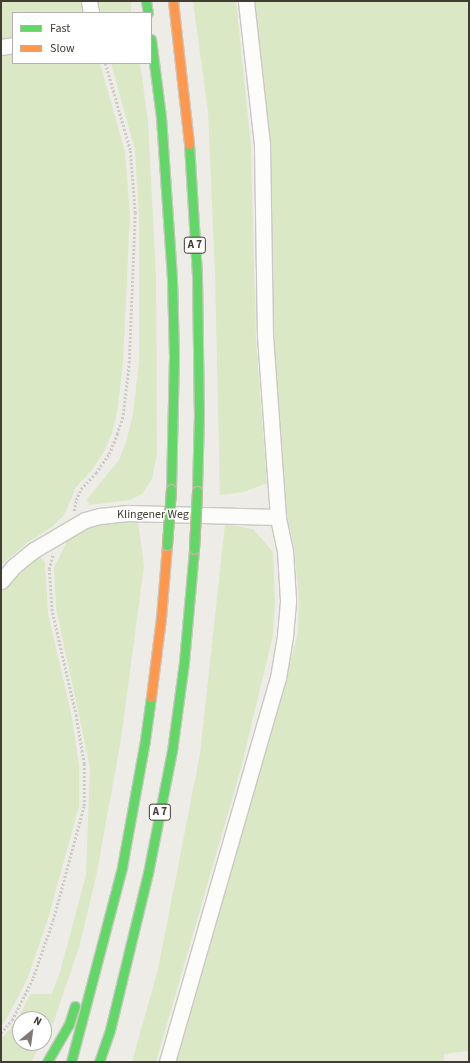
<!DOCTYPE html>
<html>
<head>
<meta charset="utf-8">
<style>
	body { margin:0 }
	#map { position:relative; width:470px; height:1063px; overflow:hidden; background:#eeece6; font-family:"Source Sans 3",sans-serif }
	div>[style] { position:absolute }
	[style*='--x'] { left:calc(var(--x)*1px); top:calc(var(--y)*1px); width:calc(var(--w)*1px); rotate:calc(var(--a)*1deg) }
	.green>* { inset:0; background:#dae8c6; transform-origin:0 0 }
	.path>* { height:2.5px; margin-top:-1.25px; transform-origin:0; background:repeating-linear-gradient(90deg,#cccac5 0 2px,transparent 0 4px) }
	.roads { filter:drop-shadow(1px 0 #cac8c2) drop-shadow(-1px 0 #cac8c2) drop-shadow(0 1px #cac8c2) drop-shadow(0 -1px #cac8c2) }
	.street>* { height:15px; margin:-7.5px; padding:0 7.5px; transform-origin:7.5px; border-radius:7.5px; background:#fcfcfb }
	.fast>* { height:9px; margin:-4.5px; padding:0 4.5px; transform-origin:4.5px; border-radius:4.5px; background:#63d668 }
	.slow>* { height:9px; margin:-4.5px; padding:0 4.5px; transform-origin:4.5px; border-radius:4.5px; background:#ff974d }
	.bridges { filter:drop-shadow(1px 0 #c5b9a2) drop-shadow(-1px 0 #c5b9a2) drop-shadow(0 1px #c5b9a2) drop-shadow(0 -1px #c5b9a2) }
	.fast-bridge>* { height:9px; margin:-4.5px; padding:0 4.5px; transform-origin:4.5px; border-radius:4.5px; background:#63d668 }
	span { translate:-50% -50%; white-space:nowrap; text-align:center; line-height:1.15; -webkit-text-stroke:3px #fff; paint-order:stroke }
	.shield-label span { padding:1px 3px; background:#fff; border:1px solid; border-radius:3px; -webkit-text-stroke-width:0 }
	.shield-label { font-size:11px; color:#423d33; font-weight:700 }
	.street-label { font-size:12px; color:#423d33 }
	.frame { position:absolute; inset:0; border:2px solid #423d33; pointer-events:none }
	.legend { position:absolute; left:12px; top:12px; width:140px; height:52px; box-sizing:border-box; background:#fff; border:1px solid #b3b1ad; margin:0; padding:5px 7px; list-style:none; font-size:12px; color:#423d33 }
	.legend li { display:flex; align-items:center; gap:8px; height:20px }
	.legend b { width:20px; border:1px solid #b3b1ad }
	.north { position:absolute; left:12px; top:1011px; width:40px; height:40px; box-sizing:border-box; background:#fff; border:1px solid #b3b1ad; border-radius:50%; rotate:29deg; font-size:11px; font-weight:700; line-height:16px; text-align:center; color:#423d33 }
	.north::after { content:''; display:block; margin:auto; width:14px; height:18px; background:#7e7a72; clip-path:polygon(50% 0,100% 100%,50% 72%,0 100%) }
</style>
</head>
<body>
<div id="map">
	<div class="green">
		<i style="clip-path:polygon(1px 1px,84px 1px,84px 3px,81px 13px,13px 13px,13px 40px,1px 43px)"></i>
		<i style="left:94px;top:1px;width:37px;height:12px"></i>
		<i style="clip-path:polygon(193px 1px,236px 1px,251px 146px,256px 340px,267px 483px,244px 492px,220px 495px,215px 274px,208px 112px)"></i>
		<i style="clip-path:polygon(254px 1px,469px 1px,469px 1051px,444px 1054px,444px 1062px,176px 1062px,222px 898px,259px 775px,298px 633px,299px 600px,294px 547px,287px 514px,273px 334px,271px 143px)"></i>
		<i style="clip-path:polygon(13px 49px,13px 63px,100px 63px,125px 152px,130px 214px,123px 363px,117px 413px,112px 433px,104px 452px,92px 470px,76px 487px,65px 514px,53px 526px,27px 543px,1px 565px,1px 52px)"></i>
		<i style="clip-path:polygon(111px 63px,140px 63px,148px 121px,156px 277px,157px 454px,152px 479px,142px 494px,130px 500px,89px 505px,87px 499px,119px 460px,127px 439px,133px 414px,139px 362px,139px 214px,135px 150px)"></i>
		<i style="clip-path:polygon(138px 521px,144px 566px,121px 739px,96px 877px,79px 947px,54px 1021px,44px 1038px,44px 1019px,20px 1019px,20px 1043px,41px 1043px,31px 1062px,1px 1062px,1px 1039px,15px 1023px,31px 994px,52px 994px,60px 972px,86px 875px,90px 767px,56px 608px,54px 567px,71px 534px,97px 524px)"></i>
		<i style="clip-path:polygon(225px 524px,253px 529px,273px 552px,275px 601px,273px 635px,241px 768px,156px 1062px,132px 1062px,158px 969px,200px 754px)"></i>
		<i style="clip-path:polygon(34px 556px,40px 557px,45px 562px,48px 613px,72px 718px,79px 766px,79px 806px,48px 919px,28px 977px,7px 1018px,1px 1026px,1px 592px,18px 569px)"></i>
	</div>
	<div class="path">
		<i style="--x:74;--y:511;--w:11;--a:-80"></i>
		<i style="--x:76;--y:500;--w:12;--a:-66"></i>
		<i style="--x:81;--y:489;--w:22;--a:-47"></i>
		<i style="--x:96;--y:473;--w:23;--a:-56"></i>
		<i style="--x:109;--y:454;--w:22;--a:-68"></i>
		<i style="--x:117;--y:434;--w:20;--a:-72"></i>
		<i style="--x:123;--y:415;--w:52;--a:-83.4"></i>
		<i style="--x:129;--y:363;--w:150;--a:-87.7"></i>
		<i style="--x:135;--y:213;--w:63;--a:-94.5"></i>
		<i style="--x:130;--y:150;--w:91;--a:-106"></i>
		<i style="--x:1;--y:1033;--w:17;--a:-50"></i>
		<i style="--x:12;--y:1020;--w:47;--a:-63.4"></i>
		<i style="--x:33;--y:978;--w:61;--a:-71"></i>
		<i style="--x:53;--y:920;--w:118;--a:-74.8"></i>
		<i style="--x:84;--y:806;--w:42;--a:-90"></i>
		<i style="--x:84;--y:764;--w:49;--a:-99.5"></i>
		<i style="--x:76;--y:716;--w:108;--a:-102.9"></i>
		<i style="--x:52;--y:611;--w:42;--a:-94.1"></i>
		<i style="--x:49;--y:569;--w:16;--a:-75"></i>
	</div>
	<div class="roads">
		<div class="street">
			<i style="--x:89;--y:1;--w:11;--a:80"></i>
			<i style="--x:91;--y:12;--w:1;--a:135"></i>
			<i style="--x:1;--y:47;--w:12;--a:-9"></i>
			<i style="--x:1;--y:581;--w:20;--a:-49"></i>
			<i style="--x:14;--y:566;--w:26;--a:-39"></i>
			<i style="--x:34;--y:550;--w:59;--a:-30.5"></i>
			<i style="--x:85;--y:520;--w:16;--a:-15"></i>
			<i style="--x:100;--y:516;--w:28;--a:-6"></i>
			<i style="--x:128;--y:513;--w:150;--a:1.5"></i>
			<i style="--x:167;--y:1062;--w:400;--a:-73.9"></i>
			<i style="--x:278;--y:678;--w:43;--a:-80.5"></i>
			<i style="--x:285;--y:636;--w:36;--a:-85"></i>
			<i style="--x:288;--y:600;--w:49;--a:-93.5"></i>
			<i style="--x:285;--y:551;--w:35;--a:-102"></i>
			<i style="--x:278;--y:517;--w:181;--a:-94.1"></i>
			<i style="--x:265;--y:336;--w:192;--a:-90.9"></i>
			<i style="--x:262;--y:144;--w:144;--a:-96.4"></i>
		</div>
		<div class="fast">
			<i style="--x:146;--y:1;--w:12;--a:81"></i>
			<i style="--x:151;--y:39;--w:79;--a:82.7"></i>
			<i style="--x:161;--y:117;--w:162;--a:86.1"></i>
			<i style="--x:172;--y:279;--w:78;--a:88.5"></i>
			<i style="--x:174;--y:357;--w:132;--a:91.3"></i>
			<i style="--x:189;--y:144;--w:132;--a:86.5"></i>
			<i style="--x:197;--y:276;--w:138;--a:89.2"></i>
			<i style="--x:199;--y:414;--w:77;--a:91.5"></i>
			<i style="--x:47;--y:1062;--w:44;--a:-59.9"></i>
			<i style="--x:69;--y:1024;--w:19;--a:-72"></i>
			<i style="--x:71;--y:1062;--w:202;--a:-75.3"></i>
			<i style="--x:122;--y:867;--w:129;--a:-79.7"></i>
			<i style="--x:145;--y:740;--w:43;--a:-82.1"></i>
			<i style="--x:99;--y:1062;--w:34;--a:-71"></i>
			<i style="--x:110;--y:1030;--w:162;--a:-76.4"></i>
			<i style="--x:148;--y:873;--w:124;--a:-78.9"></i>
			<i style="--x:172;--y:751;--w:90;--a:-82.3"></i>
			<i style="--x:184;--y:662;--w:113;--a:-84.9"></i>
		</div>
		<div class="slow">
			<i style="--x:173;--y:1;--w:144;--a:83.6"></i>
			<i style="--x:151;--y:697;--w:80;--a:-82.8"></i>
			<i style="--x:161;--y:618;--w:73;--a:-85.3"></i>
		</div>
	</div>
	<div class="bridges">
		<div class="fast-bridge">
			<i style="--x:167;--y:545;--w:56;--a:-85.9"></i>
			<i style="--x:194;--y:549;--w:58;--a:-87"></i>
		</div>
	</div>
	<div class="shield-label">
		<span style="left:195px;top:245px">A 7</span>
		<span style="left:160px;top:812px">A 7</span>
	</div>
	<div class="street-label">
		<span style="left:153px;top:515px">Klingener Weg</span>
	</div>
	<div class="frame"></div>
	<ul class="legend">
	<li><b style="height:5px;background:#63d668"></b>Fast</li>
	<li><b style="height:5px;background:#ff974d"></b>Slow</li>
	</ul>
	<div class="north">N</div>
</div>
</body>
</html>
